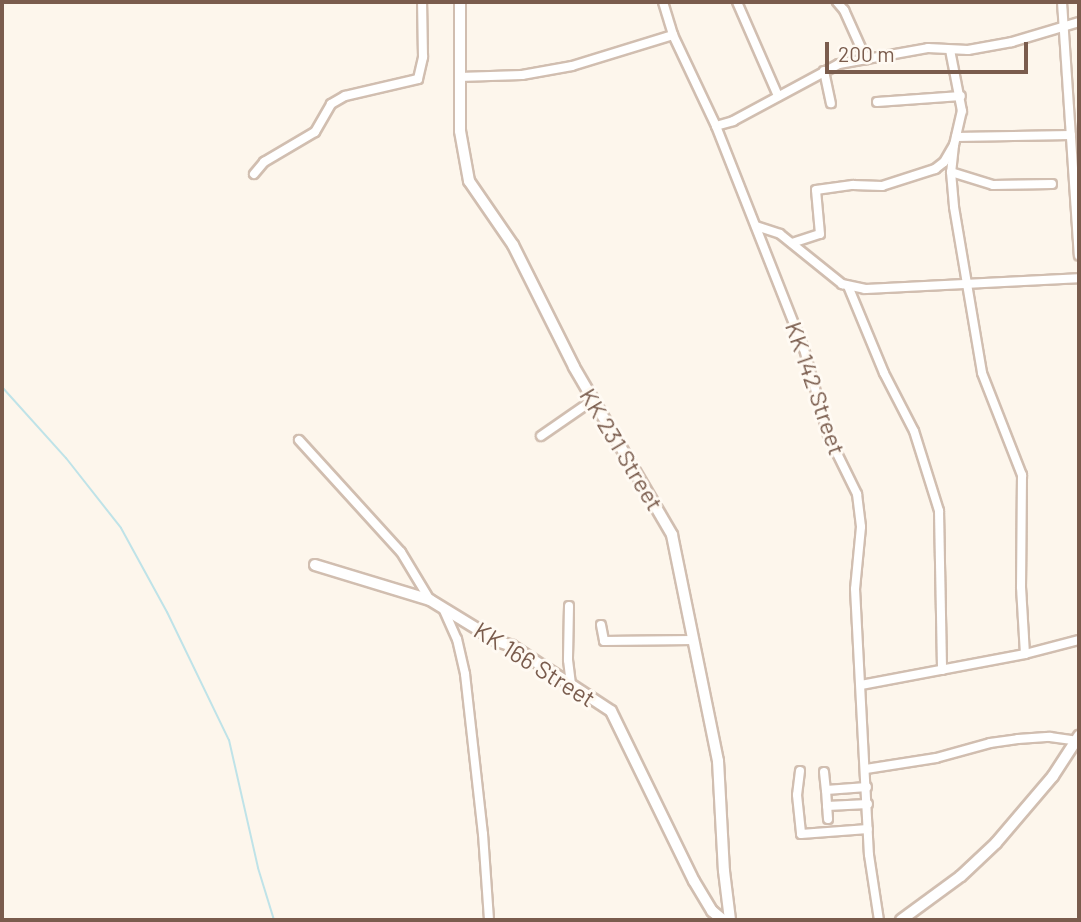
<!DOCTYPE html>
<html>
<head>
<meta charset="utf-8">
<style>
	body { margin:0 }
	#map { position:relative; width:1081px; height:922px; overflow:hidden; background:#fdf6ec; font-family:Barlow,sans-serif }
	div>[style] { position:absolute }
	[style*='--x'] { left:calc(var(--x)*1px); top:calc(var(--y)*1px); width:calc(var(--w)*1px); rotate:calc(var(--a)*1deg) }
	.stream>* { height:2px; margin:-1px; padding:0 1px; transform-origin:1px; border-radius:1px; background:#bfe3e8 }
	.roads { filter:drop-shadow(2px 0 #d1beb0) drop-shadow(-2px 0 #d1beb0) drop-shadow(0 2px #d1beb0) drop-shadow(0 -2px #d1beb0) }
	.street>* { height:8px; margin:-4px; padding:0 4px; transform-origin:4px; border-radius:4px; background:#fff }
	.secondary>* { height:10px; margin:-5px; padding:0 5px; transform-origin:5px; border-radius:5px; background:#fff }
	span { translate:-50% -50%; white-space:nowrap; text-align:center; line-height:1.15; -webkit-text-stroke:6px #fffaf3; paint-order:stroke }
	.street-label { font-size:24px; color:#7a5c4d }
	.frame { position:absolute; inset:0; border:4px solid #7a5c4d; pointer-events:none }
	.scale { position:absolute; left:825px; top:42px; width:203px; height:32px; box-sizing:border-box; border:4px solid #7a5c4d; border-top:0; padding-left:9px; font-size:21px; line-height:24px; white-space:nowrap; color:#7a5c4d; -webkit-text-stroke:5px #fffaf3; paint-order:stroke }
</style>
</head>
<body>
<div id="map">
	<div class="stream">
		<i style="--x:2;--y:387;--w:96;--a:48"></i>
		<i style="--x:66;--y:458;--w:89;--a:51.8"></i>
		<i style="--x:121;--y:528;--w:96;--a:61.3"></i>
		<i style="--x:167;--y:612;--w:142;--a:64.2"></i>
		<i style="--x:229;--y:740;--w:131;--a:77.2"></i>
		<i style="--x:258;--y:868;--w:54;--a:72.9"></i>
	</div>
	<div class="roads">
		<div class="street">
			<i style="--x:663;--y:2;--w:34;--a:73"></i>
			<i style="--x:673;--y:35;--w:101;--a:64.7"></i>
			<i style="--x:716;--y:126;--w:240;--a:68.5"></i>
			<i style="--x:804;--y:349;--w:89;--a:74.4"></i>
			<i style="--x:828;--y:435;--w:66;--a:63.8"></i>
			<i style="--x:857;--y:494;--w:33;--a:83"></i>
			<i style="--x:861;--y:527;--w:62;--a:95.5"></i>
			<i style="--x:855;--y:589;--w:266;--a:87"></i>
			<i style="--x:869;--y:855;--w:66;--a:81.3"></i>
			<i style="--x:737;--y:2;--w:103;--a:66.4"></i>
			<i style="--x:837;--y:2;--w:11;--a:49"></i>
			<i style="--x:844;--y:10;--w:54;--a:65.8"></i>
			<i style="--x:1062;--y:2;--w:254;--a:86.2"></i>
			<i style="--x:824;--y:71;--w:33;--a:78"></i>
			<i style="--x:459;--y:77;--w:63;--a:-1.8"></i>
			<i style="--x:522;--y:75;--w:51;--a:-10.2"></i>
			<i style="--x:572;--y:66;--w:106;--a:-17.1"></i>
			<i style="--x:877;--y:102;--w:84;--a:-4.1"></i>
			<i style="--x:716;--y:126;--w:18;--a:-16"></i>
			<i style="--x:733;--y:121;--w:120;--a:-28.3"></i>
			<i style="--x:839;--y:64;--w:90;--a:-10.2"></i>
			<i style="--x:928;--y:48;--w:40;--a:2.9"></i>
			<i style="--x:968;--y:50;--w:45;--a:-10.3"></i>
			<i style="--x:1012;--y:42;--w:70;--a:-16.6"></i>
			<i style="--x:956;--y:137;--w:115;--a:-1"></i>
			<i style="--x:954;--y:145;--w:27;--a:96"></i>
			<i style="--x:951;--y:172;--w:35;--a:85"></i>
			<i style="--x:954;--y:207;--w:168;--a:80.4"></i>
			<i style="--x:982;--y:373;--w:110;--a:68.6"></i>
			<i style="--x:1022;--y:475;--w:112;--a:90.5"></i>
			<i style="--x:1021;--y:587;--w:67;--a:86.6"></i>
			<i style="--x:951;--y:172;--w:44;--a:17.2"></i>
			<i style="--x:993;--y:185;--w:59;--a:-1"></i>
			<i style="--x:254;--y:174;--w:16;--a:-50"></i>
			<i style="--x:264;--y:162;--w:59;--a:-30.5"></i>
			<i style="--x:315;--y:132;--w:32;--a:-60"></i>
			<i style="--x:331;--y:104;--w:16;--a:-30"></i>
			<i style="--x:345;--y:96;--w:75;--a:-13.1"></i>
			<i style="--x:418;--y:79;--w:23;--a:-77"></i>
			<i style="--x:423;--y:57;--w:55;--a:-91"></i>
			<i style="--x:756;--y:226;--w:25;--a:18"></i>
			<i style="--x:780;--y:234;--w:80;--a:38.9"></i>
			<i style="--x:842;--y:284;--w:24;--a:12"></i>
			<i style="--x:865;--y:289;--w:214;--a:-2.9"></i>
			<i style="--x:792;--y:243;--w:29;--a:-18"></i>
			<i style="--x:820;--y:234;--w:44;--a:-95.2"></i>
			<i style="--x:816;--y:190;--w:37;--a:-8"></i>
			<i style="--x:853;--y:185;--w:29;--a:2"></i>
			<i style="--x:882;--y:186;--w:56;--a:-17.8"></i>
			<i style="--x:935;--y:169;--w:11;--a:-38"></i>
			<i style="--x:944;--y:162;--w:20;--a:-60"></i>
			<i style="--x:954;--y:145;--w:35;--a:-77"></i>
			<i style="--x:962;--y:111;--w:62;--a:-101.1"></i>
			<i style="--x:848;--y:286;--w:94;--a:67.5"></i>
			<i style="--x:884;--y:373;--w:65;--a:62.7"></i>
			<i style="--x:914;--y:431;--w:84;--a:72.6"></i>
			<i style="--x:939;--y:511;--w:159;--a:88.9"></i>
			<i style="--x:541;--y:436;--w:63;--a:-34.7"></i>
			<i style="--x:299;--y:440;--w:151;--a:47.7"></i>
			<i style="--x:401;--y:552;--w:56;--a:58.9"></i>
			<i style="--x:569;--y:606;--w:54;--a:91.1"></i>
			<i style="--x:568;--y:660;--w:24;--a:83"></i>
			<i style="--x:443;--y:608;--w:34;--a:66"></i>
			<i style="--x:457;--y:639;--w:36;--a:77"></i>
			<i style="--x:465;--y:674;--w:161;--a:83.6"></i>
			<i style="--x:483;--y:834;--w:86;--a:86"></i>
			<i style="--x:601;--y:625;--w:16;--a:79"></i>
			<i style="--x:604;--y:641;--w:89;--a:-0.6"></i>
			<i style="--x:861;--y:685;--w:167;--a:-10.7"></i>
			<i style="--x:1025;--y:654;--w:56;--a:-14.5"></i>
			<i style="--x:866;--y:769;--w:71;--a:-8.9"></i>
			<i style="--x:936;--y:758;--w:56;--a:-15.5"></i>
			<i style="--x:990;--y:743;--w:28;--a:-8"></i>
			<i style="--x:1018;--y:739;--w:32;--a:-4"></i>
			<i style="--x:1050;--y:737;--w:28;--a:8"></i>
			<i style="--x:800;--y:771;--w:24;--a:97"></i>
			<i style="--x:797;--y:795;--w:39;--a:84"></i>
			<i style="--x:801;--y:834;--w:67;--a:-4.3"></i>
			<i style="--x:824;--y:772;--w:18;--a:84"></i>
			<i style="--x:826;--y:790;--w:41;--a:-4.2"></i>
			<i style="--x:826;--y:790;--w:29;--a:86"></i>
			<i style="--x:827;--y:806;--w:41;--a:-2.8"></i>
		</div>
		<div class="secondary">
			<i style="--x:460;--y:2;--w:129;--a:90"></i>
			<i style="--x:460;--y:131;--w:51;--a:79.8"></i>
			<i style="--x:469;--y:181;--w:78;--a:55.5"></i>
			<i style="--x:513;--y:245;--w:136;--a:63.4"></i>
			<i style="--x:574;--y:367;--w:194;--a:59.7"></i>
			<i style="--x:672;--y:535;--w:231;--a:78.5"></i>
			<i style="--x:718;--y:761;--w:110;--a:86.9"></i>
			<i style="--x:724;--y:871;--w:49;--a:83"></i>
			<i style="--x:315;--y:565;--w:120;--a:16.9"></i>
			<i style="--x:430;--y:600;--w:79;--a:31.5"></i>
			<i style="--x:497;--y:641;--w:16;--a:18"></i>
			<i style="--x:512;--y:646;--w:118;--a:33.3"></i>
			<i style="--x:611;--y:711;--w:189;--a:64"></i>
			<i style="--x:694;--y:881;--w:35;--a:59"></i>
			<i style="--x:712;--y:911;--w:14;--a:39"></i>
			<i style="--x:901;--y:920;--w:74;--a:-36.3"></i>
			<i style="--x:961;--y:876;--w:48;--a:-43.3"></i>
			<i style="--x:996;--y:843;--w:88;--a:-49.6"></i>
			<i style="--x:1053;--y:776;--w:48;--a:-57"></i>
		</div>
	</div>
	<div class="street-label">
		<span style="left:816px;top:388px;rotate:71deg">KK 142 Street</span>
		<span style="left:622px;top:449px;rotate:59deg">KK 231 Street</span>
		<span style="left:535px;top:664px;rotate:32deg">KK 166 Street</span>
	</div>
	<div class="frame"></div>
	<div class="scale">200 m</div>
</div>
</body>
</html>
